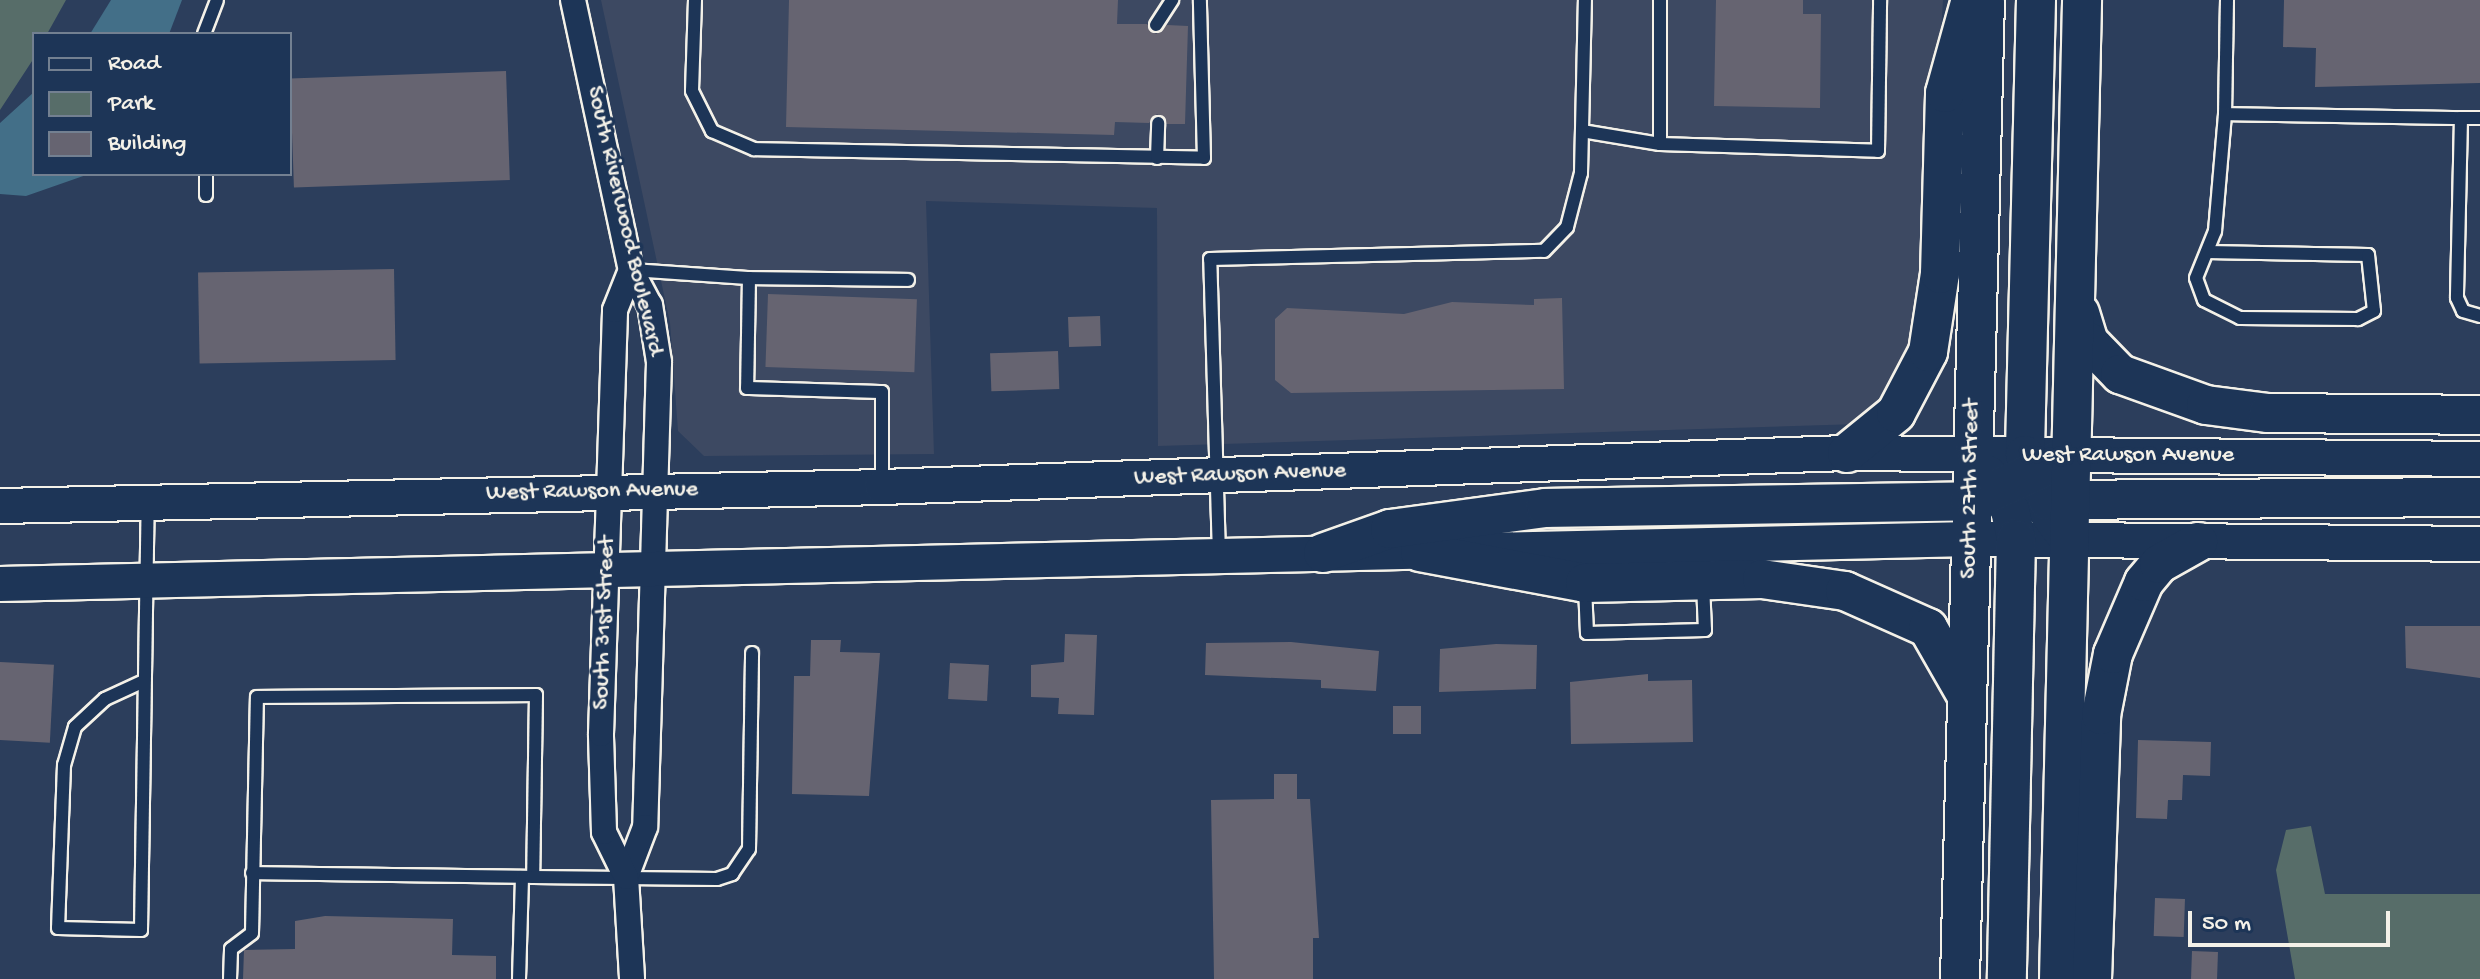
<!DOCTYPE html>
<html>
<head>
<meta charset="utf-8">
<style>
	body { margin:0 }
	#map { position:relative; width:2480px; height:979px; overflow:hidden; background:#2c3e5c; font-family:"Gochi Hand",sans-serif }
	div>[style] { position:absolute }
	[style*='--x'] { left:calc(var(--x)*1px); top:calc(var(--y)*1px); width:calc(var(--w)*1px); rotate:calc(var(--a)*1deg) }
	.built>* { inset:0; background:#3d4962 }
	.green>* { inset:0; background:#576d69 }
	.water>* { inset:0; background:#436f88 }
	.building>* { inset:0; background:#666471; transform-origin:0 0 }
	.roads { filter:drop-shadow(2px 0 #f4f1e8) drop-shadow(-2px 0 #f4f1e8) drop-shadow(0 2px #f4f1e8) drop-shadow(0 -2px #f4f1e8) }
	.lane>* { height:12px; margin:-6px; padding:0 6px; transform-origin:6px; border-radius:6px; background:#1d3557 }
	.street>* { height:24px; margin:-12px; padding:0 12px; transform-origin:12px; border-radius:12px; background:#1d3557 }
	.secondary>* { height:34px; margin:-17px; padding:0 17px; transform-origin:17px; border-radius:17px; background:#1d3557 }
	.primary>* { height:38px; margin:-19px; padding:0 19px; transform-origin:19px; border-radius:19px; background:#1d3557 }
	span { translate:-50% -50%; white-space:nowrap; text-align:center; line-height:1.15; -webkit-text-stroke:7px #1d3557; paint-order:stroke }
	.street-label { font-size:24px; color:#f4f1e8 }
	.legend { position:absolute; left:32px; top:32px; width:260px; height:144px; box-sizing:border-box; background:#1d3557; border:2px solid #738091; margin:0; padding:10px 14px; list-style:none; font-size:24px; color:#f4f1e8 }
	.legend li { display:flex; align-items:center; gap:16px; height:40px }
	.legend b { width:40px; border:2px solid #738091 }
	.scale { position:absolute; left:2188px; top:911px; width:202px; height:36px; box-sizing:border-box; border:4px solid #f4f1e8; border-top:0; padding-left:10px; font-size:24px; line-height:28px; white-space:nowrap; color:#f4f1e8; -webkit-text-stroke:6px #1d3557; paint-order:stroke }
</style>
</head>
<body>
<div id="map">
	<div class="built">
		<i style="clip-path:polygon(601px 0,1943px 0,1924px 309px,1897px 393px,1859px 424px,1158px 446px,1157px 208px,926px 201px,934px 454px,704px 456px,678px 431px,670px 323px)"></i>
	</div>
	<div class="green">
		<i style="clip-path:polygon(0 0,66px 0,47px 34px,34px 34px,34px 58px,0 110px)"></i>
		<i style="clip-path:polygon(2311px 826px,2325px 894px,2480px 894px,2480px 979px,2295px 979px,2276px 870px,2286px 830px)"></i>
	</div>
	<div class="water">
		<i style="clip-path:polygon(111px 0,182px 0,169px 34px,90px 34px)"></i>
		<i style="clip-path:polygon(34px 92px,34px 174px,89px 174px,26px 196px,0 194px,0 123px)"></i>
	</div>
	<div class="building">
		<i style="clip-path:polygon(789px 0,1118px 0,1117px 24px,1147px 24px,1156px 34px,1167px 25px,1188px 26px,1185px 124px,1167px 124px,1157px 114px,1149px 123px,1115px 122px,1114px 135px,786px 127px)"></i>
		<i style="clip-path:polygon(1716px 0,1803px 0,1803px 14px,1821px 14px,1820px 108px,1714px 106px)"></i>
		<i style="clip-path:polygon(2284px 0,2480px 0,2480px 83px,2315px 87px,2316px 48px,2283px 47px)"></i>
		<i style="left:506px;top:71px;width:109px;height:216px;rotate:88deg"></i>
		<i style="left:394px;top:269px;width:91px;height:196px;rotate:89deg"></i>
		<i style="left:768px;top:294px;width:149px;height:73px;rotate:2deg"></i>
		<i style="clip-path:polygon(1562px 298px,1564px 389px,1291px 393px,1275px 380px,1275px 319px,1287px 308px,1404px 314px,1452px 302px,1534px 305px,1534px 299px)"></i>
		<i style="left:1100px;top:316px;width:30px;height:32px;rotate:88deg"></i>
		<i style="left:1058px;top:351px;width:38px;height:68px;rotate:88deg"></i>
		<i style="clip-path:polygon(2405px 626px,2480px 626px,2480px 678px,2406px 668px)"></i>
		<i style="clip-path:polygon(1065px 634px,1097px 635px,1094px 715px,1058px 714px,1059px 698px,1031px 697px,1031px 665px,1064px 662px)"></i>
		<i style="clip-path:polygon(811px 640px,841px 640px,840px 652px,880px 653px,869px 796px,792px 794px,794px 676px,810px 676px)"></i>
		<i style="clip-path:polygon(1291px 642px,1379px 651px,1376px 691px,1321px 688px,1321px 680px,1205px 675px,1206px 643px)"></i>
		<i style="clip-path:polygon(1496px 644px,1537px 645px,1536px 689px,1439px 692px,1440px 649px)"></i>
		<i style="left:0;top:662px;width:54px;height:78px;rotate:3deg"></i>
		<i style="left:950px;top:663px;width:39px;height:36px;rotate:3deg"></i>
		<i style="clip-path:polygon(1648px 674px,1648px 681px,1692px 680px,1693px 742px,1571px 744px,1570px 682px)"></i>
		<i style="left:1393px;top:706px;width:28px;height:28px"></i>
		<i style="clip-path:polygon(2138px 740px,2211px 742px,2210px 776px,2183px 775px,2182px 800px,2168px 800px,2167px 819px,2136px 818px)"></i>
		<i style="clip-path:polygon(1274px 774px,1297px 774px,1297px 799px,1310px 799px,1319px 938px,1313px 938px,1313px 979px,1214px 979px,1211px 800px,1274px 799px)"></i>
		<i style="left:2155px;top:898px;width:30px;height:38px;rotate:2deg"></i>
		<i style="clip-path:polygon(325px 916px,453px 919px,452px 955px,496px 956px,496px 979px,243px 979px,244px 950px,295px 949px,295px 921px)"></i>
		<i style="left:2192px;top:951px;width:26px;height:28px;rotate:2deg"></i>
	</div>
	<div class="roads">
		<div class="lane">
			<i style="--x:695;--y:0;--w:91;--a:91.9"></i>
			<i style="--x:692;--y:91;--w:45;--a:63.4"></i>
			<i style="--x:712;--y:131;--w:46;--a:23.2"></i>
			<i style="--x:754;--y:149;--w:450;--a:1.1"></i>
			<i style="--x:1204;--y:158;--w:158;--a:-91.5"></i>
			<i style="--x:2227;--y:0;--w:114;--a:91"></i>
			<i style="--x:2225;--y:114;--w:236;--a:1"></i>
			<i style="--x:2461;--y:118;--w:180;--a:91.3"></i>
			<i style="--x:2457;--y:298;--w:14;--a:65"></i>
			<i style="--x:2463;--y:311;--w:18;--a:16"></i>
			<i style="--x:1156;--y:25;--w:30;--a:-57"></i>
			<i style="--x:204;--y:34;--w:36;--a:-69"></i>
			<i style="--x:2461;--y:118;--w:19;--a:0"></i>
			<i style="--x:1582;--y:131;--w:79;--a:9.5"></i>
			<i style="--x:1660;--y:144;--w:218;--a:1.8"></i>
			<i style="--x:1878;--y:151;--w:151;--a:-89.2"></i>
			<i style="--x:1660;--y:144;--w:144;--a:-90"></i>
			<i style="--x:1157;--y:158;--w:35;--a:-88"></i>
			<i style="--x:206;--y:174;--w:21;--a:90"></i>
			<i style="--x:2207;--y:252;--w:161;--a:1.1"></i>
			<i style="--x:2368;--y:255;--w:56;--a:83.9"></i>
			<i style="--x:2374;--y:311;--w:18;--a:153"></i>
			<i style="--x:2358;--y:319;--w:118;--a:-179.5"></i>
			<i style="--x:2240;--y:318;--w:40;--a:-153.4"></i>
			<i style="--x:2204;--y:300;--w:23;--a:-110"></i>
			<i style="--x:2196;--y:278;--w:51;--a:-68"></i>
			<i style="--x:2215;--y:231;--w:117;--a:-85.1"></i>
			<i style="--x:631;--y:270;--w:118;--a:3.9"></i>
			<i style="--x:749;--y:278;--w:110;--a:91"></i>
			<i style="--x:747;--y:388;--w:135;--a:1.7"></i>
			<i style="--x:882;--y:392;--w:91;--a:90"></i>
			<i style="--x:749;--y:278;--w:159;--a:0.7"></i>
			<i style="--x:1219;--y:555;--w:296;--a:-91.7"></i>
			<i style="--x:1210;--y:259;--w:334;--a:-1.4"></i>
			<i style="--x:1544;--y:251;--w:33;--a:-46"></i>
			<i style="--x:1567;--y:227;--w:56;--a:-75.5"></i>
			<i style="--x:1581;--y:173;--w:173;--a:-88.7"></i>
			<i style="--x:1585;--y:586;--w:47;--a:87.6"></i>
			<i style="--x:1587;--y:633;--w:118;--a:-1.5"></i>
			<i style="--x:1705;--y:630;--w:46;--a:-92.5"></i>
			<i style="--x:144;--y:681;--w:43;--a:155.2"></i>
			<i style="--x:105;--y:699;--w:41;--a:137"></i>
			<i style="--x:75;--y:727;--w:40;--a:106"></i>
			<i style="--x:64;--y:765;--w:163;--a:92.1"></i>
			<i style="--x:58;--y:928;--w:83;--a:1.4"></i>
			<i style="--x:141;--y:930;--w:424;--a:-89.1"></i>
			<i style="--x:252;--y:873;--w:281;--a:0.8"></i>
			<i style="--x:230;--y:979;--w:30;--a:-88"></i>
			<i style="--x:231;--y:949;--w:26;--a:-37"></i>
			<i style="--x:252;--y:933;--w:236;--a:-88.8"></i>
			<i style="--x:257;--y:697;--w:279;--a:-0.4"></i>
			<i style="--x:536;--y:695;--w:182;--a:90.9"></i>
			<i style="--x:533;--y:877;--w:184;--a:0.6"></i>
			<i style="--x:717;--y:879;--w:16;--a:-18"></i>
			<i style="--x:732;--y:874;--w:30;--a:-56"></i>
			<i style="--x:749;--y:849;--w:196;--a:-89.1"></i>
			<i style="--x:519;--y:979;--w:102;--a:-88.3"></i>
		</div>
		<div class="street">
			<i style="--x:573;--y:0;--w:276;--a:77.9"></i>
			<i style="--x:631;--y:270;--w:40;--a:62"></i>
			<i style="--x:650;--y:305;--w:58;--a:81"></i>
			<i style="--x:659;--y:362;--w:465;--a:91.7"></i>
			<i style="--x:645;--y:827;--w:53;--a:110.8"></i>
			<i style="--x:626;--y:877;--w:102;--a:86.6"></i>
			<i style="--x:626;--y:877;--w:50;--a:-116.1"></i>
			<i style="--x:604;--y:832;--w:98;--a:-91.8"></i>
			<i style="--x:601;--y:734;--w:424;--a:-88.1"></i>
			<i style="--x:615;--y:310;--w:43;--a:-68.2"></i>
		</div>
		<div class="secondary">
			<i style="--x:0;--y:506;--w:882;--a:-1.23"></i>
			<i style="--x:882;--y:487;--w:966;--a:-2.02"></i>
			<i style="--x:1847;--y:453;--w:633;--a:0.54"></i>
			<i style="--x:0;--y:584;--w:1971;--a:-1.31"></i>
			<i style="--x:1970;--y:539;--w:510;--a:0.56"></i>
		</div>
		<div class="primary">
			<i style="--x:2036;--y:0;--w:455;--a:91.4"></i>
			<i style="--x:2025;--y:455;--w:48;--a:71.9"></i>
			<i style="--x:2040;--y:501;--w:50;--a:53.1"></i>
			<i style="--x:2080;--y:313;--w:30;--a:73"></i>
			<i style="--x:2089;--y:342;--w:45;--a:45.9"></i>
			<i style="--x:2120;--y:374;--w:91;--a:19.8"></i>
			<i style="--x:2206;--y:405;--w:63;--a:7.4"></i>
			<i style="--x:2268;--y:413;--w:212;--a:0.5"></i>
			<i style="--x:1847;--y:453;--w:63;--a:-39.2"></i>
			<i style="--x:1896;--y:413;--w:69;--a:-62.3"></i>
			<i style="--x:1928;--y:352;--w:79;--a:-81.3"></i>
			<i style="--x:1940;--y:274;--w:181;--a:-88.4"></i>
			<i style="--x:1945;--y:93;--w:93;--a:-74.5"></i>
			<i style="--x:1988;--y:475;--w:41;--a:57.8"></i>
			<i style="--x:2010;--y:510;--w:30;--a:78"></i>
			<i style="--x:2016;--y:539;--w:440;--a:91.2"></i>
			<i style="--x:2047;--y:500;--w:433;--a:-0.4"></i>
			<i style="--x:1420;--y:552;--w:168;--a:10.6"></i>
			<i style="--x:1585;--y:583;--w:177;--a:-1.3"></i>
			<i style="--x:1762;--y:579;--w:84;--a:8.2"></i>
			<i style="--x:1845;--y:591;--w:91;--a:24"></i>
			<i style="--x:1928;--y:628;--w:73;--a:60.3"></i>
			<i style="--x:1323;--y:553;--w:71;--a:-19.7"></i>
			<i style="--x:1390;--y:529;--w:157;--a:-7.7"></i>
			<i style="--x:1546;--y:508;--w:425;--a:-0.9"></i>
			<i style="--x:1971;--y:501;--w:110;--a:-24.7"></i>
			<i style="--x:1960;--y:979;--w:979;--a:-88.54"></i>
			<i style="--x:2059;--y:979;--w:979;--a:-88.65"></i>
			<i style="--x:2092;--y:979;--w:264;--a:-88"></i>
			<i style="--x:2101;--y:715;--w:62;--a:-78.9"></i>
			<i style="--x:2113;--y:654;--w:78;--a:-66.7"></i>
			<i style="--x:2144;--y:582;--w:23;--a:-50"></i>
			<i style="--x:2159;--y:564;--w:45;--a:-29.4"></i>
		</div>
	</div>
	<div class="street-label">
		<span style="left:624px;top:221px;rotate:77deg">South Riverwood Boulevard</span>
		<span style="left:2128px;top:456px">West Rawson Avenue</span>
		<span style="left:1240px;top:475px;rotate:-2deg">West Rawson Avenue</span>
		<span style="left:1971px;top:489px;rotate:-89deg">South 27th Street</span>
		<span style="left:592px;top:492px;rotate:-1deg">West Rawson Avenue</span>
		<span style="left:605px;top:623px;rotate:-88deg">South 31st Street</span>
	</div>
	<ul class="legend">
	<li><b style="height:10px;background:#1d3557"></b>Road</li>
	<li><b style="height:22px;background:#576d69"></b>Park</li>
	<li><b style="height:22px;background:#666471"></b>Building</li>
	</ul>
	<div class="scale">50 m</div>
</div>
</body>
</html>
